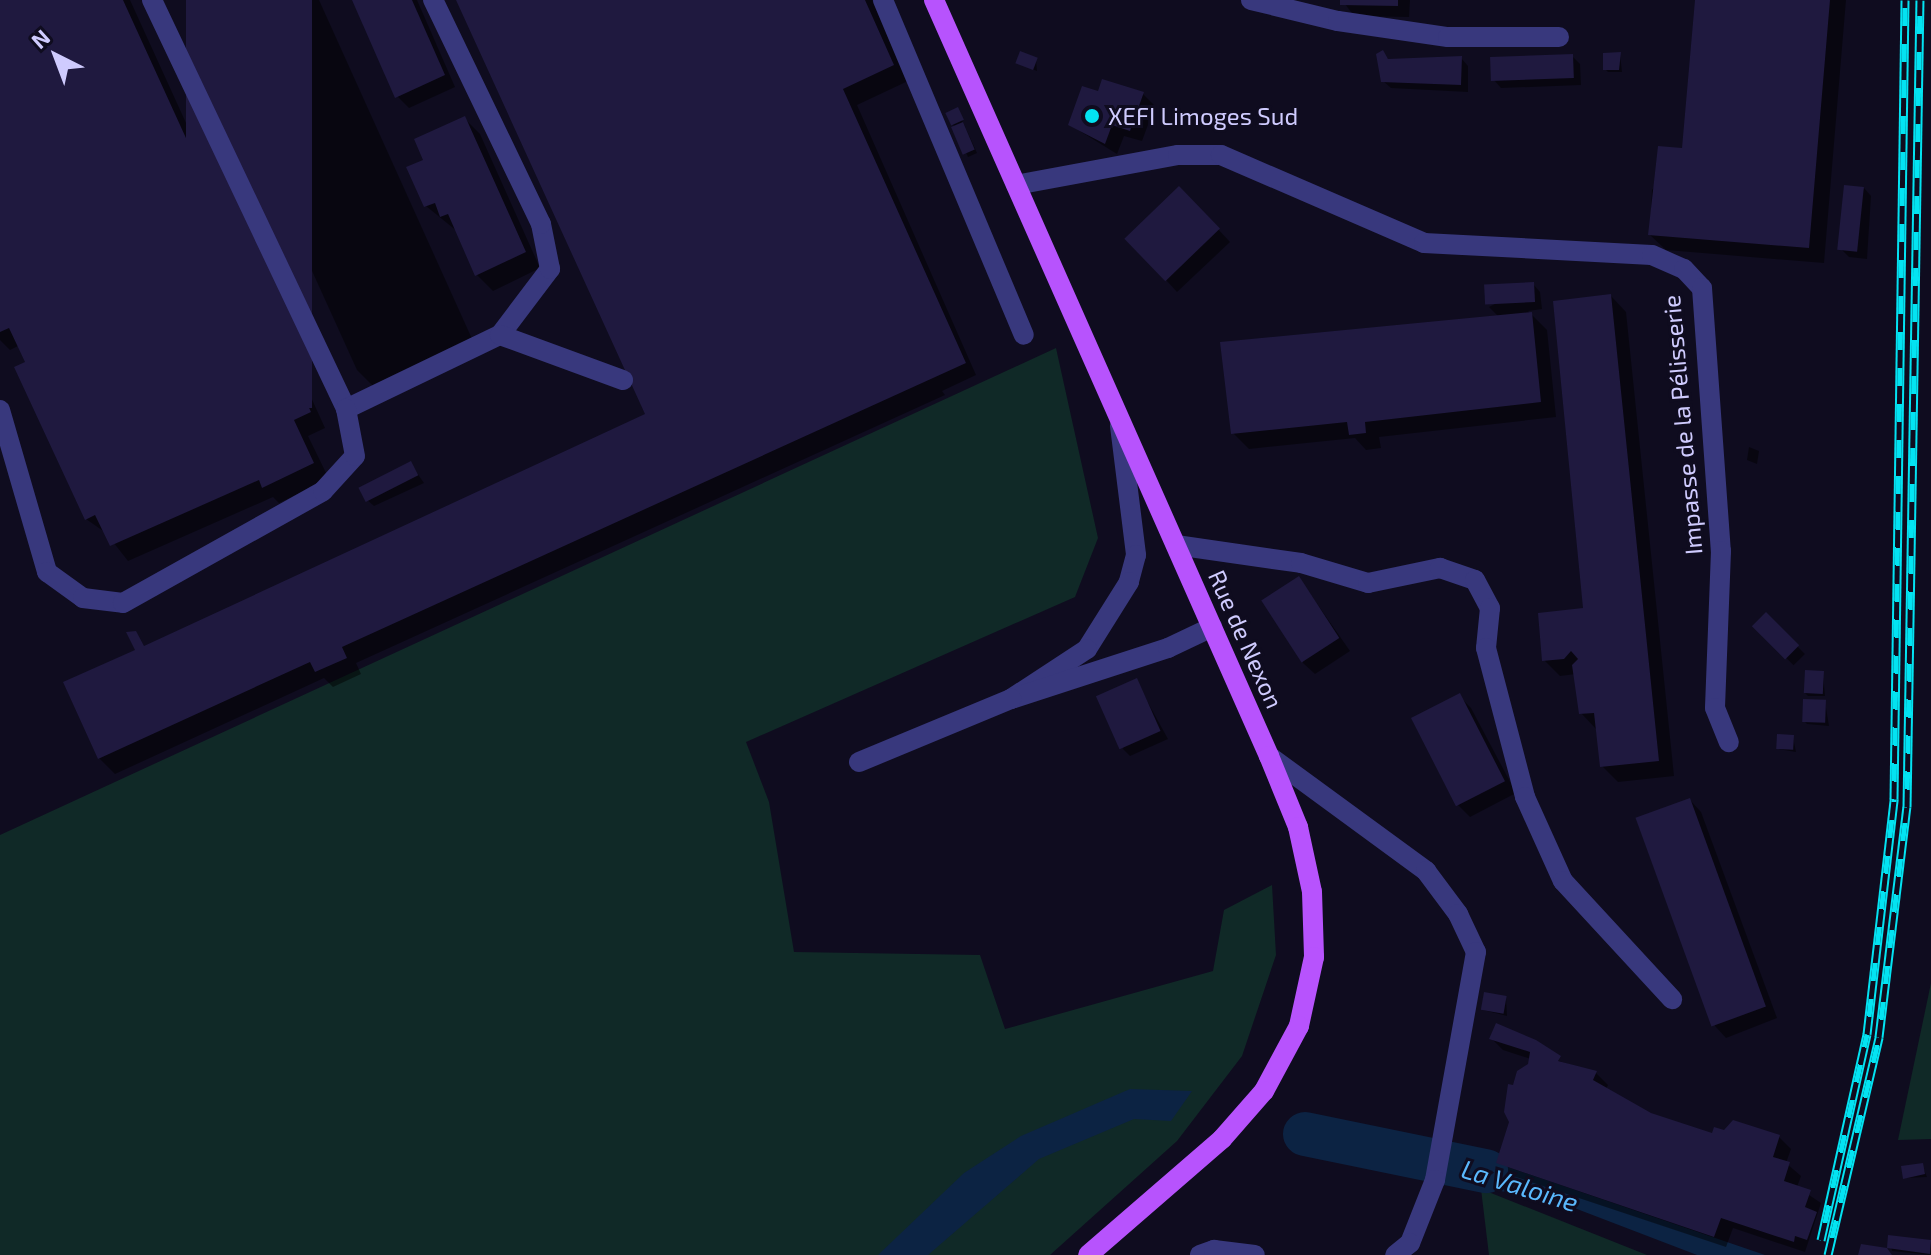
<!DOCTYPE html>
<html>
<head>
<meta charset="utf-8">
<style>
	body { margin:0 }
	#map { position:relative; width:1931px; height:1255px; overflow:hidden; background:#0f0c1f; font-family:"Exo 2",sans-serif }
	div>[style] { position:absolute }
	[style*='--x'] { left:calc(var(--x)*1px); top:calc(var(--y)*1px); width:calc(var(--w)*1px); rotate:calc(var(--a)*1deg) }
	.green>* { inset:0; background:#102927 }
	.water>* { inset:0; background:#0c2343 }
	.shadow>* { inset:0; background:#0007; transform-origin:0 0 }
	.river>* { height:44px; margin:-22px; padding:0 22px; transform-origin:22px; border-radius:22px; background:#0c2343 }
	.building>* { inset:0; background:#1f193f; transform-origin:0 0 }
	.minor>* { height:20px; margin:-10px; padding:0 10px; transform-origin:10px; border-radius:10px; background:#38387d }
	.major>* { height:20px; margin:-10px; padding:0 10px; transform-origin:10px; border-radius:10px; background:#b753fd }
	.rail>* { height:9px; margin-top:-4.5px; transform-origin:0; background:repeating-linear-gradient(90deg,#0f0c1f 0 18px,#03e3f2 0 36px); box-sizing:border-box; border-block:2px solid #03e3f2 }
	.dots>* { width:22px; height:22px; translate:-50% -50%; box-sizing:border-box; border:4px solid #0f0c1f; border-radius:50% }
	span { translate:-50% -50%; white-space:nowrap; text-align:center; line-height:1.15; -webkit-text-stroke:6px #0f0c1f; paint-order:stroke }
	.poi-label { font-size:24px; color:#cfcbfe }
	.left { translate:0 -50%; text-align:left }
	.street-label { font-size:24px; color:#cfcbfe }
	.water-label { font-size:26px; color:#5ab8fd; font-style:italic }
	.north { position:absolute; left:16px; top:16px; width:80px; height:80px; -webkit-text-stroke:6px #0f0c1f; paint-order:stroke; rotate:318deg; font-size:22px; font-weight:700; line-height:32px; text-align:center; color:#cfcbfe }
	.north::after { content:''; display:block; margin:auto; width:28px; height:36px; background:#cfcbfe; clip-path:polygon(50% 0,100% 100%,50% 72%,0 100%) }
</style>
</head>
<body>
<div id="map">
	<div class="green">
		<i style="clip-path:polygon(1056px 348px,1098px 538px,1075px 597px,746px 742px,769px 802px,794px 952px,980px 955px,1005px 1029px,1213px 971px,1224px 910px,1272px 885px,1276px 955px,1242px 1056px,1177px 1141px,1050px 1255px,0 1255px,0 835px)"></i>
		<i style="clip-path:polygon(1931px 983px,1931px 1139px,1898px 1140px)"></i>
		<i style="clip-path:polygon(1481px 1189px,1647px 1255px,1489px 1255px)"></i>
	</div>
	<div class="water">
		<i style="clip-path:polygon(1130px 1089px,1192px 1091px,1171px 1121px,1134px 1119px,1039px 1159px,928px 1255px,878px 1255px,964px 1173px,1021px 1136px)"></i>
		<i style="clip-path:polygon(1440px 1147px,1496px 1163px,1765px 1255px,1697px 1255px,1543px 1196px,1481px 1189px,1437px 1166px)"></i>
	</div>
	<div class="shadow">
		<i style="clip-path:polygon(0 0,130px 0,325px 428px,308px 436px,329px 479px,279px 503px,273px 497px,128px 561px,106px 533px,86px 519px,17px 368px,28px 363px,20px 345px,10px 350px,0 340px)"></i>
		<i style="clip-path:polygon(189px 0,319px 0,473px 341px,373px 386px,357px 370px)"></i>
		<i style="clip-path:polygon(354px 0,417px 0,455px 87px,409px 108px,397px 96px)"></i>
		<i style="clip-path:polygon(458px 0,872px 0,908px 81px,857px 105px,976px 375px,942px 391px,945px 395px,356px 663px,361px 674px,333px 687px,324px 678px,115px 774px,99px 758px,137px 650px,136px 633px,144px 647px,648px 415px)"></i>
		<i style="clip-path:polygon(1342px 0,1410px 0,1409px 17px,1354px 16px)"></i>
		<i style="clip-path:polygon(1698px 0,1846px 0,1824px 263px,1666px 250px,1650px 235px,1652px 190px,1683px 151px)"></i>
		<i style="clip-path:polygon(1382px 53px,1390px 61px,1461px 58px,1468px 66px,1468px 92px,1391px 88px,1383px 81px)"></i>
		<i style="clip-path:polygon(1620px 54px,1622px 72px,1608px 72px,1605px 69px)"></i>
		<i style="clip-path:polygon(1572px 56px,1580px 64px,1581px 85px,1501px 88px,1494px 80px)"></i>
		<i style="clip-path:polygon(1036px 60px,1037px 71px,1018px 63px)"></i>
		<i style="clip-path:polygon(1143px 94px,1155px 106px,1142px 141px,1124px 136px,1117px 154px,1070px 125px)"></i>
		<i style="clip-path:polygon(957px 109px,977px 153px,968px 157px,953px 124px)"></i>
		<i style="clip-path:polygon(464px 118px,480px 134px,540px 268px,493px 291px,477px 275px,458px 232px,426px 206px,425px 161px)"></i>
		<i style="clip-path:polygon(1864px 188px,1871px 196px,1867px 259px,1849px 257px,1841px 249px)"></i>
		<i style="clip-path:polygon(1191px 200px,1230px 242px,1177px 292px,1166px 280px)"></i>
		<i style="clip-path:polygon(1533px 284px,1540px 292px,1542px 309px,1528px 311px,1547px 330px,1556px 417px,1379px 437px,1381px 448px,1366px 450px,1355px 438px,1249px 449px,1233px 433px,1499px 317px,1489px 307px)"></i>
		<i style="clip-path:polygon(1611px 296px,1626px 312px,1674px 776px,1618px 782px,1602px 766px,1596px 729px,1581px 713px,1576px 674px,1560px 676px,1544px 660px,1585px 610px)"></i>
		<i style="clip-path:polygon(1749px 447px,1759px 451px,1757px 464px,1747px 460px)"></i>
		<i style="clip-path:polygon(410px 463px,424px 483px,374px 506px,366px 499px)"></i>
		<i style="clip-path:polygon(1299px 578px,1350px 651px,1315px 674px,1303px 663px)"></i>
		<i style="left:1766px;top:615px;width:55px;height:16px;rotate:45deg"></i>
		<i style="clip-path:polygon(1823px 673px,1825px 696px,1808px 696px,1805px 693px)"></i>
		<i style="clip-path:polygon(1136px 681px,1168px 739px,1130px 756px,1123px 749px)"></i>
		<i style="clip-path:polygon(1459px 696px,1471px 708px,1516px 793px,1470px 817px,1458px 805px)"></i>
		<i style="clip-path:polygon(1825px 702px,1829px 726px,1807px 724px,1804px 721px)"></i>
		<i style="clip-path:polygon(1793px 737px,1796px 752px,1778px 749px)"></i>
		<i style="clip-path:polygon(1690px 800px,1701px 812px,1777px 1018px,1726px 1038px,1715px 1026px)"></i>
		<i style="clip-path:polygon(1506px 998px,1507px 1016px,1483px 1010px)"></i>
		<i style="clip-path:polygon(1492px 1039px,1596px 1073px,1608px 1085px,1606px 1089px,1650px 1115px,1714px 1135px,1779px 1137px,1791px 1149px,1786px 1163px,1801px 1176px,1797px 1187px,1821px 1203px,1805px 1252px,1733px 1228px,1726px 1247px,1510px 1175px,1498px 1163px,1531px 1059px,1503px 1050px)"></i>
		<i style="clip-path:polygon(1922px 1165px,1927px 1177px,1905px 1178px)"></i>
		<i style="clip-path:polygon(1890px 1237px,1931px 1242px,1931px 1255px,1892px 1251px)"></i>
	</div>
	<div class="river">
		<i style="--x:1305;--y:1134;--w:185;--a:11.6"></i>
	</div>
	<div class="building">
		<i style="clip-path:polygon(0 0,123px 0,311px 412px,294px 420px,314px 463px,262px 488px,259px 480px,110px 546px,95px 515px,85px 520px,14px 367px,25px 362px,9px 328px,0 332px)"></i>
		<i style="left:186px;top:0;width:126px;height:408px"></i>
		<i style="clip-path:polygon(352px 0,412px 0,445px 75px,395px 98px)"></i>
		<i style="clip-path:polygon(456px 0,865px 0,894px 65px,843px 89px,966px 363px,342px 647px,347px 658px,315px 672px,310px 662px,98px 759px,63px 682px,135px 650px,126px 632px,136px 631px,144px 646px,645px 414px)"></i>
		<i style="clip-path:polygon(1340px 0,1398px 0,1398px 6px,1340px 5px)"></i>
		<i style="clip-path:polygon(1695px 0,1830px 0,1809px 248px,1648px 235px,1658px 146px,1682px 148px)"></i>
		<i style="clip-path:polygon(1383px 50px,1388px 59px,1462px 56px,1461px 85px,1381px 82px,1376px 54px)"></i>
		<i style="left:1020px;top:51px;width:19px;height:13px;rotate:21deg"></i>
		<i style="clip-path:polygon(1621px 52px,1619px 70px,1603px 70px,1603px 53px)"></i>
		<i style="left:1573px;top:54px;width:24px;height:83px;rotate:88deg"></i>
		<i style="clip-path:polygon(1102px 79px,1144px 92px,1130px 131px,1112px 125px,1105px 144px,1068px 125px,1082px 86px,1098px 91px)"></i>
		<i style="left:958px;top:107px;width:14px;height:14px;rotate:65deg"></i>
		<i style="clip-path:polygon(465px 116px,526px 252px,475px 276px,448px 214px,440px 217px,435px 203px,424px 207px,406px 167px,423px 160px,414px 139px)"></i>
		<i style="left:963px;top:122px;width:30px;height:13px;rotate:67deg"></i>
		<i style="left:1844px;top:185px;width:20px;height:65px;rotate:6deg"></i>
		<i style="left:1179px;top:186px;width:59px;height:76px;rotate:46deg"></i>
		<i style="left:1534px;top:282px;width:20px;height:50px;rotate:87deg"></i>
		<i style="clip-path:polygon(1611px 294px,1659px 761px,1600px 767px,1594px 713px,1579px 714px,1572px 665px,1578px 659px,1571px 651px,1564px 659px,1542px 661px,1538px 613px,1583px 608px,1553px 301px)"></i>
		<i style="clip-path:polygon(1532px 312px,1541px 402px,1365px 422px,1366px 433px,1349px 435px,1347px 422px,1231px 434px,1220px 342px)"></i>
		<i style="left:411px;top:461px;width:16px;height:59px;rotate:63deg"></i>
		<i style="left:1299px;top:576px;width:74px;height:45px;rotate:57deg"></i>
		<i style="left:1766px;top:612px;width:47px;height:20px;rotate:45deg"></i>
		<i style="left:1805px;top:670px;width:19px;height:23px;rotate:3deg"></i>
		<i style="left:1137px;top:678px;width:58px;height:45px;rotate:66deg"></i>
		<i style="left:1460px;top:693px;width:99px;height:55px;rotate:63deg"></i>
		<i style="left:1803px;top:699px;width:23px;height:23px;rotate:2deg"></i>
		<i style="left:1777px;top:734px;width:17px;height:15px;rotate:3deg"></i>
		<i style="left:1690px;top:798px;width:222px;height:58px;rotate:70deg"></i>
		<i style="left:1484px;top:992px;width:23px;height:18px;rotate:10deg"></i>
		<i style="clip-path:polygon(1496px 1023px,1536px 1040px,1561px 1056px,1558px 1061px,1597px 1071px,1593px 1080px,1651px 1113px,1712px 1133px,1714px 1127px,1724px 1130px,1733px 1120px,1780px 1135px,1773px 1157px,1790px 1162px,1784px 1181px,1811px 1190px,1805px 1207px,1817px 1212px,1807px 1240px,1795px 1236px,1794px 1242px,1721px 1218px,1714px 1237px,1496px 1163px,1509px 1122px,1504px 1112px,1508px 1084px,1513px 1085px,1517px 1071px,1528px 1064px,1530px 1052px,1489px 1039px)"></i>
		<i style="clip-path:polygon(1923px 1163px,1925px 1174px,1903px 1179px,1901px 1166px)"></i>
		<i style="clip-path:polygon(1888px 1235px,1931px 1240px,1930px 1254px,1887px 1248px,1892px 1255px,1858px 1255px,1861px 1244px,1887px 1248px)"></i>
	</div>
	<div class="minor">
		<i style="--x:152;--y:0;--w:453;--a:64.6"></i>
		<i style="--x:346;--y:409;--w:171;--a:-25.7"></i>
		<i style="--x:500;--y:335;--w:83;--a:-52.9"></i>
		<i style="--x:550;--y:269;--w:46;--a:-101.3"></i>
		<i style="--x:541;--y:224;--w:249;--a:-115.7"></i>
		<i style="--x:883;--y:0;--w:363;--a:67.2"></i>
		<i style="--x:1251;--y:0;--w:89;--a:13.6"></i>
		<i style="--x:1338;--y:21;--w:111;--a:8.3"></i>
		<i style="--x:1448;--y:37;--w:111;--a:0"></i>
		<i style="--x:1016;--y:185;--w:165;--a:-10.5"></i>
		<i style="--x:1178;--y:155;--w:43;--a:0"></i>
		<i style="--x:1221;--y:155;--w:221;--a:23.4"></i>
		<i style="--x:1424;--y:243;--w:228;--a:3"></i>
		<i style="--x:1652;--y:255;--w:35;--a:24"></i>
		<i style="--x:1684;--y:269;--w:26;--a:47"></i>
		<i style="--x:1702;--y:288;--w:264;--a:85.9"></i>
		<i style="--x:1721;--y:551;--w:157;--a:92.2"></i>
		<i style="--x:1715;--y:708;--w:37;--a:68"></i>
		<i style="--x:500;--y:335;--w:131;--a:20.1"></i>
		<i style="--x:0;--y:410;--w:169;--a:73.8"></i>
		<i style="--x:47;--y:572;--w:44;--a:35.8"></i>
		<i style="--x:83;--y:598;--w:40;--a:7.1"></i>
		<i style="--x:123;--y:603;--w:229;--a:-29.2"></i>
		<i style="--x:323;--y:491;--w:47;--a:-47.6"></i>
		<i style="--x:355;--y:456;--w:48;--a:-100.8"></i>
		<i style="--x:1120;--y:426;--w:130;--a:82.9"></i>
		<i style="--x:1136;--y:555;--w:28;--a:105"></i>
		<i style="--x:1129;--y:582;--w:79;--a:122.1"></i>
		<i style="--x:1087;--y:649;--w:91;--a:146.7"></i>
		<i style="--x:1011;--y:699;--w:165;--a:-18"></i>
		<i style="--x:1168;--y:648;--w:49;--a:-25.5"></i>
		<i style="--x:1176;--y:545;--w:126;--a:8.2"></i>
		<i style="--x:1301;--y:563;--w:70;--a:16.6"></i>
		<i style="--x:1368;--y:583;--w:74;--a:-11.8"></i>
		<i style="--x:1440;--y:568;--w:37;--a:19"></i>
		<i style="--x:1475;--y:580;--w:32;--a:62"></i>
		<i style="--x:1490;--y:608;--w:40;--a:95.7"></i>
		<i style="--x:1486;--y:648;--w:154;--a:75.3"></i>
		<i style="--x:1525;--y:797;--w:92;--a:65.7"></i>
		<i style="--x:1563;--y:881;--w:161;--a:47.3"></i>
		<i style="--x:1269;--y:756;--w:195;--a:36.2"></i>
		<i style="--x:1426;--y:871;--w:54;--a:53.3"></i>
		<i style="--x:1458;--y:914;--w:42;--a:64.7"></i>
		<i style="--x:1476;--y:952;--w:232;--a:100.2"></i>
		<i style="--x:1435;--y:1180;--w:68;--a:111.6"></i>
		<i style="--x:1410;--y:1243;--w:19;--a:141"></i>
		<i style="--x:859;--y:762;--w:165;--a:-22.5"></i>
		<i style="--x:1200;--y:1255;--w:15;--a:-20"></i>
		<i style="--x:1214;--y:1250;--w:41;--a:7"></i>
	</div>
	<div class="major">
		<i style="--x:934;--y:0;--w:827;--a:66.1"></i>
		<i style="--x:1269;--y:756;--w:77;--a:67.8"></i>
		<i style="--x:1298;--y:827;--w:66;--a:77.8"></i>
		<i style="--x:1312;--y:892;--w:65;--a:88.2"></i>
		<i style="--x:1314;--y:957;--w:71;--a:102.3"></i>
		<i style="--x:1299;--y:1026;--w:74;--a:118.3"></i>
		<i style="--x:1264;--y:1091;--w:64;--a:131.2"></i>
		<i style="--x:1222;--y:1139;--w:177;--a:139.1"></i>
	</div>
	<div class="rail">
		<i style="--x:1821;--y:1240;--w:211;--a:-77.4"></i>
		<i style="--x:1867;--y:1034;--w:237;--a:-83.4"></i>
		<i style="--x:1894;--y:799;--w:799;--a:-89.21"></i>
		<i style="--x:1828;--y:1255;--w:224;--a:-76.8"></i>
		<i style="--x:1879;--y:1037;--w:232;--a:-83.1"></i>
		<i style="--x:1907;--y:807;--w:807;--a:-89.08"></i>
	</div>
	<div class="dots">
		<i style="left:1092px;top:116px;background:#03e3f2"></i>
	</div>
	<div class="poi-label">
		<span class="left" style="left:1108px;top:116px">XEFI Limoges Sud</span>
	</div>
	<div class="street-label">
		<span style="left:1682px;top:425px;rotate:-95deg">Impasse de la Pélisserie</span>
		<span style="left:1246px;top:639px;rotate:66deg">Rue de Nexon</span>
	</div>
	<div class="water-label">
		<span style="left:1520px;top:1185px;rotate:17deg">La Valoine</span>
	</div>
	<div class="north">N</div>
</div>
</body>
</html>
